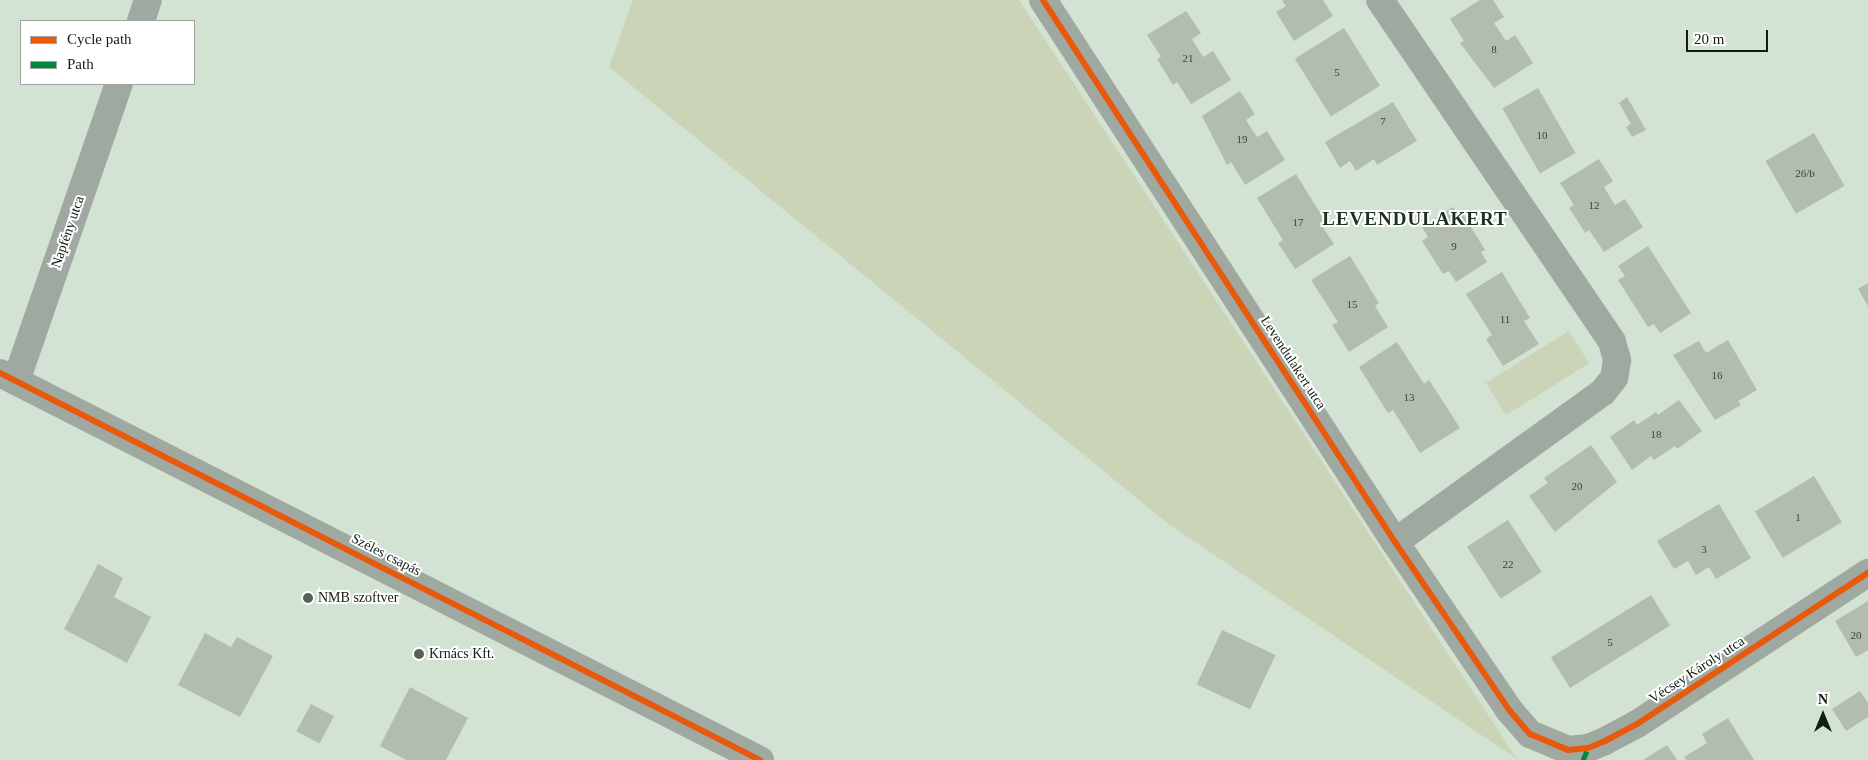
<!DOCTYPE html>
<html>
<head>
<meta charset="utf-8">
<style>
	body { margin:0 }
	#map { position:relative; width:1868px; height:760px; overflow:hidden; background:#d2e2d3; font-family:"Times New Roman",serif }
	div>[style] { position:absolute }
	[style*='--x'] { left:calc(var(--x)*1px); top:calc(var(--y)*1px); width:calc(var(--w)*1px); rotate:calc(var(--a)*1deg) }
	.green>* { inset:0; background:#ccd4b7; transform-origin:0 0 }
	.building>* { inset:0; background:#b2bdae; transform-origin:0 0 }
	.minor>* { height:28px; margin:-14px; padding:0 14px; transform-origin:14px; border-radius:14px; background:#9fa9a2 }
	.quiet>* { height:5px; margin-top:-2.5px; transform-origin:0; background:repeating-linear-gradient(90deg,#00873e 0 10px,transparent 0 15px) }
	.cycleway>* { height:6px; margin:-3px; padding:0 3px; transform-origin:3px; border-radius:3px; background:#e8590c }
	.dots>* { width:14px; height:14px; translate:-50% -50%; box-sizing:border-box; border:2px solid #fff; border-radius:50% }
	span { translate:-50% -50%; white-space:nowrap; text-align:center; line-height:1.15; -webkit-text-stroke:4px #fff; paint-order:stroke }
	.number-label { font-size:11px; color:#3a443a }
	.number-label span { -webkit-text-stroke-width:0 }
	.street-label { font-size:14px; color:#121c13 }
	.poi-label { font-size:14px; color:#121c13 }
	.left { translate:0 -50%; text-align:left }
	.district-label { font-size:19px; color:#1b311d; font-weight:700; letter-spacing:1px }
	.legend { position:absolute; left:20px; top:20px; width:175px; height:65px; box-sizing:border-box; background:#fff; border:1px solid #a0a4a1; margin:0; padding:6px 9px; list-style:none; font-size:15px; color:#121c13 }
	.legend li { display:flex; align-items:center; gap:10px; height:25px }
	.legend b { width:25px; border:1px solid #a0a4a1 }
	.north { position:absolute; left:1798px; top:690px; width:50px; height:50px; -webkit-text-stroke:4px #fff; paint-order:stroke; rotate:0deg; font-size:14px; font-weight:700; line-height:20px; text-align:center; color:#121c13 }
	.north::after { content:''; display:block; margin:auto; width:18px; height:22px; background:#121c13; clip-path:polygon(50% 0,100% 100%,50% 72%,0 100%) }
	.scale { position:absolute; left:1686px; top:30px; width:82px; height:22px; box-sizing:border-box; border:2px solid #121c13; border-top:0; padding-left:6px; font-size:15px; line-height:18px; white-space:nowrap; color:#121c13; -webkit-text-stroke:4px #fff; paint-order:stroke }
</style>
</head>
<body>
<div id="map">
	<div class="green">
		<i style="clip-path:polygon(633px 0,1019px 0,1517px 759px,1171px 526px,609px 67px)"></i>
		<i style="left:1569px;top:331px;width:38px;height:98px;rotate:58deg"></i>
	</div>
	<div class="building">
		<i style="clip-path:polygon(1282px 0,1323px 0,1333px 16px,1294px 41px,1276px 12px,1286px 6px)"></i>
		<i style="clip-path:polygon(1480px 0,1493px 0,1504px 17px,1494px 23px,1506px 41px,1515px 35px,1533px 63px,1494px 88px,1460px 43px,1464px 41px,1450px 19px)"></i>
		<i style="clip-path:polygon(1186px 11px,1201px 33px,1192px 39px,1203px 57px,1213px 51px,1231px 80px,1191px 104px,1177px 82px,1173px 85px,1157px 59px,1161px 57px,1147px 35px)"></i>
		<i style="left:1344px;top:28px;width:68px;height:58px;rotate:58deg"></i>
		<i style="left:1538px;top:88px;width:75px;height:41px;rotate:60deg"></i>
		<i style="clip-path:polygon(1240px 91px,1255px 114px,1246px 120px,1257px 137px,1267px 131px,1285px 160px,1245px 185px,1231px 162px,1227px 165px,1202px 116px)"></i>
		<i style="clip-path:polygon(1627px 97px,1646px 130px,1632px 137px,1626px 127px,1631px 124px,1619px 103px)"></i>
		<i style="clip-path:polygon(1393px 102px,1417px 141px,1377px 165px,1374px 159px,1356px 171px,1350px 161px,1340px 168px,1325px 142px)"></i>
		<i style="left:1814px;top:133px;width:61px;height:56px;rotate:60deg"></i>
		<i style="clip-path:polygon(1599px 159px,1613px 181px,1604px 187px,1615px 205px,1625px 199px,1643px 227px,1604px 252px,1589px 230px,1585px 233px,1577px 220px,1569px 208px,1574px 205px,1560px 183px)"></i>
		<i style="clip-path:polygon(1296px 174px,1325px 221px,1320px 223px,1334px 244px,1295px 269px,1278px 243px,1283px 240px,1257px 198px)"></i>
		<i style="clip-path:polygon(1453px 207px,1459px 216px,1463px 214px,1485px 250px,1481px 252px,1487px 262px,1456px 282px,1449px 271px,1443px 274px,1422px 241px,1428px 237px,1422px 227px)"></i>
		<i style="clip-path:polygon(1648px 246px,1691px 313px,1660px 333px,1654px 324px,1648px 327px,1618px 280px,1625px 276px,1618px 266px)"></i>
		<i style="clip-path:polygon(1350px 256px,1379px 303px,1375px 306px,1388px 327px,1349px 352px,1332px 325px,1338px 322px,1311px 280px)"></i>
		<i style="clip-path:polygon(1502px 272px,1530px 318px,1524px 321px,1539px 344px,1503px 366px,1486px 339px,1492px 335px,1466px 294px)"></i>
		<i style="clip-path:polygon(1868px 283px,1868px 306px,1858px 289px)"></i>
		<i style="clip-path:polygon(1728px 340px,1757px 390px,1738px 401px,1741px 405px,1715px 420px,1673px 355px,1699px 341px,1706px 353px)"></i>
		<i style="clip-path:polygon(1397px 342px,1424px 384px,1429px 380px,1460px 428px,1420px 453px,1393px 410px,1388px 413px,1359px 367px)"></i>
		<i style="clip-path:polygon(1679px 400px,1702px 431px,1677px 449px,1675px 446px,1654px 460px,1651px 456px,1632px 470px,1610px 437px,1634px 420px,1637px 425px,1656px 412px,1658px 415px)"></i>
		<i style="clip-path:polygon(1591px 445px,1617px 482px,1555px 532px,1529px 496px,1548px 483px,1544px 478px)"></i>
		<i style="left:1814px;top:476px;width:54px;height:69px;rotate:59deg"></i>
		<i style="clip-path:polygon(1719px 504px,1751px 558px,1716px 579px,1709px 567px,1696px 575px,1688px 561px,1674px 569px,1657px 541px)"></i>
		<i style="left:1508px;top:520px;width:62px;height:49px;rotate:57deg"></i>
		<i style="clip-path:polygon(98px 564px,123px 578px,114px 597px,151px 617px,127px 663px,64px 629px)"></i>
		<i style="left:1651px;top:595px;width:36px;height:118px;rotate:58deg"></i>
		<i style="clip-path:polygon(1868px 601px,1868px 650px,1856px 657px,1835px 621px)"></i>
		<i style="left:1222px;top:630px;width:59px;height:60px;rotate:25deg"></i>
		<i style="clip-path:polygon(205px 633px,231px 647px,237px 637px,273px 656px,240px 717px,178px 685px)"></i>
		<i style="clip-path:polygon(410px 687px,468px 718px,446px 760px,406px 760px,380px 746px)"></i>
		<i style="clip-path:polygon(1860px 691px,1868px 703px,1868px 717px,1846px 731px,1832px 709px)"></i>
		<i style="left:311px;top:704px;width:26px;height:31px;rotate:28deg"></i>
		<i style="clip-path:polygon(1728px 718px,1754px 760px,1686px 760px,1684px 757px,1707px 743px,1702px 734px)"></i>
		<i style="clip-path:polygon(1667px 745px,1677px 760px,1643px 760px)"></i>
	</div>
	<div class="minor">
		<i style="--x:1043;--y:0;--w:646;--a:57"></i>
		<i style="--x:1395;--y:542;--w:203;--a:55.8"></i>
		<i style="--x:1509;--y:710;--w:32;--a:49"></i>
		<i style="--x:1530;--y:734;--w:41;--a:22.8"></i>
		<i style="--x:1568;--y:750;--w:20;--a:-6"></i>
		<i style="--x:1588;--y:748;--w:18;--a:-22"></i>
		<i style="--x:1605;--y:741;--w:36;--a:-28"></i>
		<i style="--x:1637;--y:724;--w:276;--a:-33.2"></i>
		<i style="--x:1380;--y:0;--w:413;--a:55.8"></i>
		<i style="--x:1612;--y:342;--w:19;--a:74"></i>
		<i style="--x:1617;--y:360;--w:18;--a:99"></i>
		<i style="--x:1614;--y:378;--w:18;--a:128"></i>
		<i style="--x:1603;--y:392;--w:256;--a:144.2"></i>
		<i style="--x:141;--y:21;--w:22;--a:-72"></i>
		<i style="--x:0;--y:373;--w:853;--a:26.99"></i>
		<i style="--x:16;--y:381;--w:314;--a:-70.9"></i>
	</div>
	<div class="quiet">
		<i style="--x:1583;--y:760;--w:13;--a:-67"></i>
	</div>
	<div class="cycleway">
		<i style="--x:1043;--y:0;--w:646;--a:57"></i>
		<i style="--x:1395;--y:542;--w:203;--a:55.8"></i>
		<i style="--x:1509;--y:710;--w:32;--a:49"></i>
		<i style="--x:1530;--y:734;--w:41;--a:22.8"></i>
		<i style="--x:1568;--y:750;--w:20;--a:-6"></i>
		<i style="--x:1588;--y:748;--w:18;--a:-22"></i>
		<i style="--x:1605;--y:741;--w:36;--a:-28"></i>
		<i style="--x:1637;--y:724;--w:276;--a:-33.2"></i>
		<i style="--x:0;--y:373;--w:853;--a:26.99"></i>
	</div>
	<div class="dots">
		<i style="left:308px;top:598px;background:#556156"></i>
		<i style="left:419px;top:654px;background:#556156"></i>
	</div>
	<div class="number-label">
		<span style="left:1494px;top:49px">8</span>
		<span style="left:1188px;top:58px">21</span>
		<span style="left:1337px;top:72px">5</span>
		<span style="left:1383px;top:121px">7</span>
		<span style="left:1542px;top:135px">10</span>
		<span style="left:1242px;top:139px">19</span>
		<span style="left:1805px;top:173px">26/b</span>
		<span style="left:1594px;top:205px">12</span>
		<span style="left:1298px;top:222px">17</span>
		<span style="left:1454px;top:246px">9</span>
		<span style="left:1352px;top:304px">15</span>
		<span style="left:1505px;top:319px">11</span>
		<span style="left:1717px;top:375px">16</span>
		<span style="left:1409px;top:397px">13</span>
		<span style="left:1656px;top:434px">18</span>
		<span style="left:1577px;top:486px">20</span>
		<span style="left:1798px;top:517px">1</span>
		<span style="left:1704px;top:549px">3</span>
		<span style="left:1508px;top:564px">22</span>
		<span style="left:1856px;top:635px">20</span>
		<span style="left:1610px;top:642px">5</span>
	</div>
	<div class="street-label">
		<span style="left:68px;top:232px;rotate:-71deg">Napfény utca</span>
		<span style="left:1293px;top:363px;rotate:57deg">Levendulakert utca</span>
		<span style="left:386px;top:555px;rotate:27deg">Széles csapás</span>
		<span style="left:1697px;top:670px;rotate:-33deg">Vécsey Károly utca</span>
	</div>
	<div class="poi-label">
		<span class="left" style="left:318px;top:598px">NMB szoftver</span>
		<span class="left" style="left:429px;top:654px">Krnács Kft.</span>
	</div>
	<div class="district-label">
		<span style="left:1415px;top:219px">LEVENDULAKERT</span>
	</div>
	<ul class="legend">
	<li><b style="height:6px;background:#e8590c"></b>Cycle path</li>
	<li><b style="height:6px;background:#00873e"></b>Path</li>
	</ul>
	<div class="north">N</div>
	<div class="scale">20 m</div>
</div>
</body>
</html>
